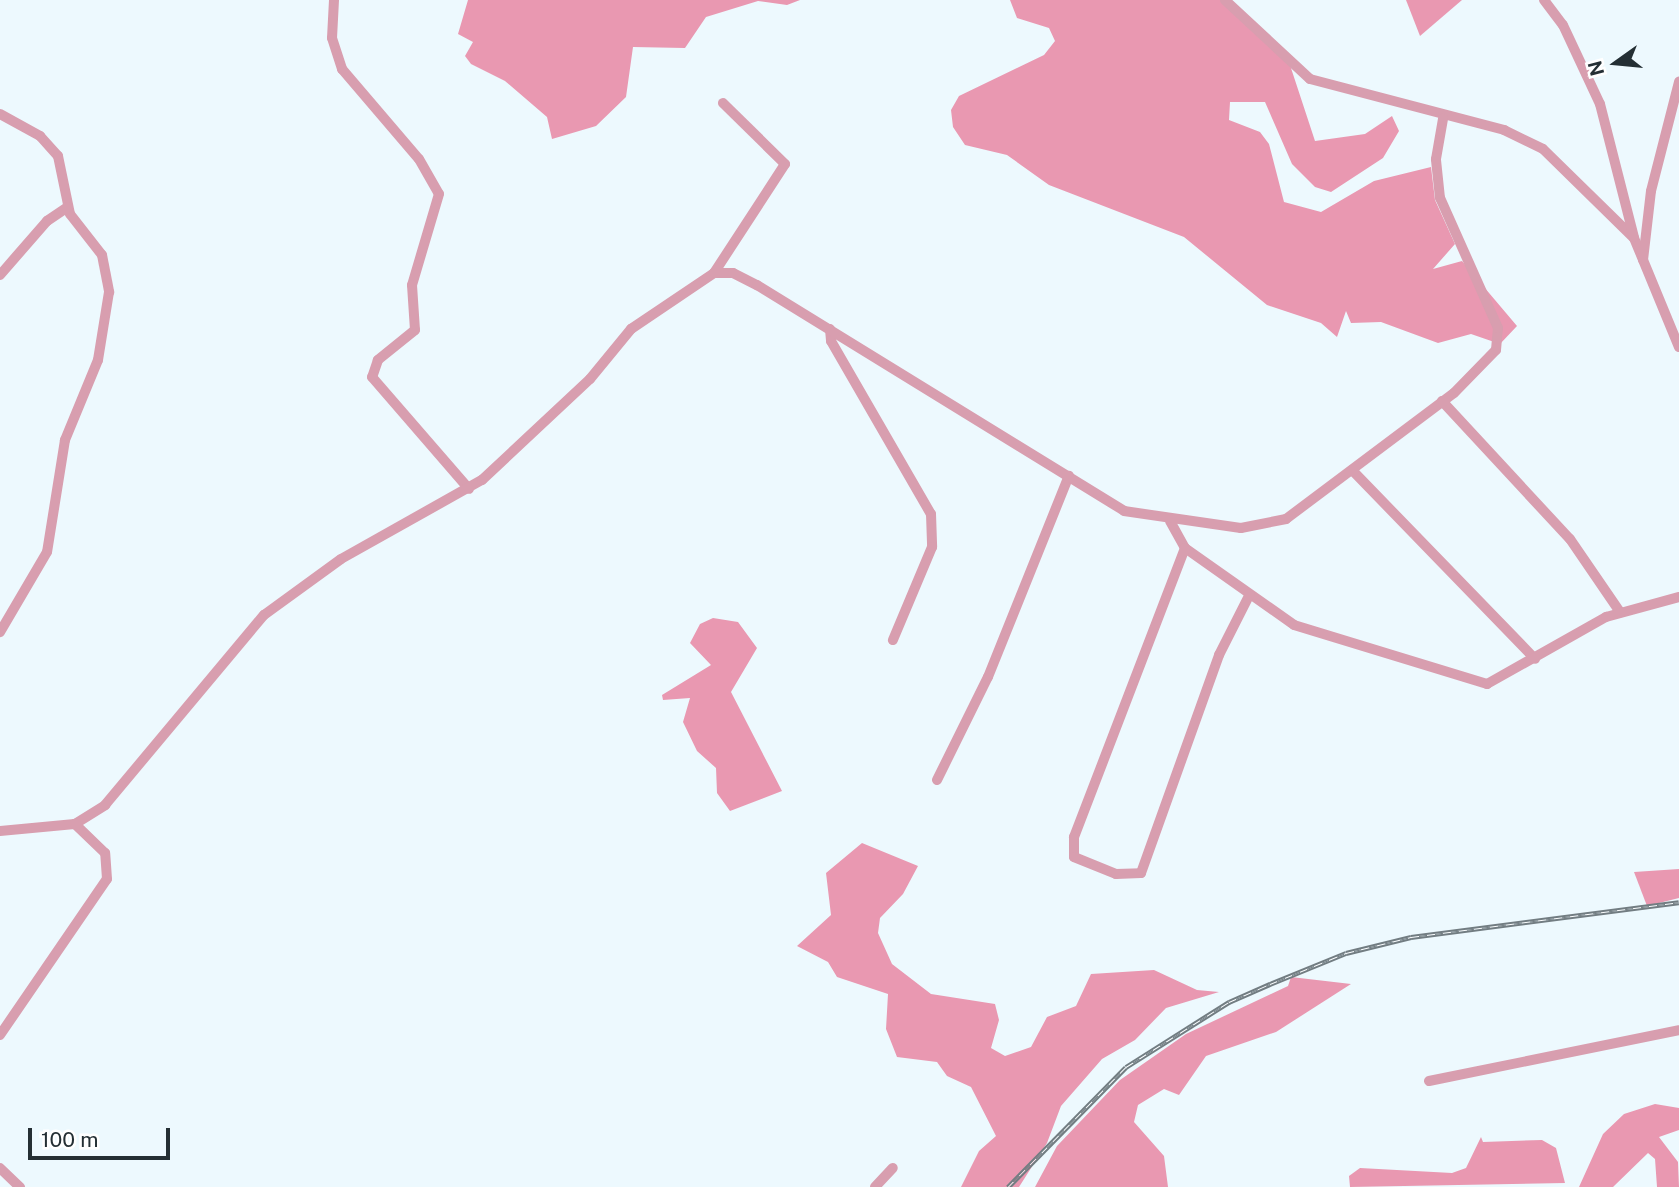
<!DOCTYPE html>
<html>
<head>
<meta charset="utf-8">
<style>
	body { margin:0 }
	#map { position:relative; width:1679px; height:1187px; overflow:hidden; background:#edf9fe; font-family:"Public Sans",sans-serif }
	div>[style] { position:absolute }
	[style*='--x'] { left:calc(var(--x)*1px); top:calc(var(--y)*1px); width:calc(var(--w)*1px); rotate:calc(var(--a)*1deg) }
	.forest>* { inset:0; background:#e998b1 }
	.street>* { height:10px; margin:-5px; padding:0 5px; transform-origin:5px; border-radius:5px; background:#d89eaf }
	.rail>* { height:5px; margin-top:-2.5px; transform-origin:0; background:repeating-linear-gradient(90deg,#fff 0 8px,#727d82 0 16px); box-sizing:border-box; border-block:2px solid #727d82 }
	span { translate:-50% -50%; white-space:nowrap; text-align:center; line-height:1.15; -webkit-text-stroke:6px #fff; paint-order:stroke }
	.north { position:absolute; left:1581px; top:28px; width:70px; height:70px; -webkit-text-stroke:5px #fff; paint-order:stroke; rotate:255deg; font-size:19px; font-weight:700; line-height:28px; text-align:center; color:#242f34 }
	.north::after { content:''; display:block; margin:auto; width:24px; height:32px; background:#242f34; clip-path:polygon(50% 0,100% 100%,50% 72%,0 100%) }
	.scale { position:absolute; left:28px; top:1128px; width:142px; height:32px; box-sizing:border-box; border:4px solid #242f34; border-top:0; padding-left:9px; font-size:21px; line-height:24px; white-space:nowrap; color:#242f34; -webkit-text-stroke:5px #fff; paint-order:stroke }
</style>
</head>
<body>
<div id="map">
	<div class="forest">
		<i style="clip-path:polygon(468px 0,800px 0,787px 5px,758px 1px,706px 17px,685px 48px,633px 47px,626px 97px,596px 126px,552px 139px,547px 117px,505px 81px,471px 64px,465px 56px,473px 42px,458px 34px)"></i>
		<i style="clip-path:polygon(1010px 0,1224px 0,1290px 65px,1315px 141px,1365px 134px,1392px 116px,1399px 131px,1383px 158px,1331px 192px,1315px 187px,1292px 164px,1265px 102px,1230px 102px,1229px 120px,1260px 132px,1269px 144px,1284px 202px,1321px 212px,1374px 181px,1431px 167px,1435px 200px,1455px 244px,1433px 269px,1462px 261px,1517px 326px,1500px 344px,1471px 334px,1438px 343px,1381px 322px,1351px 323px,1346px 311px,1337px 337px,1321px 323px,1267px 305px,1184px 237px,1049px 185px,1007px 155px,965px 145px,953px 127px,951px 110px,959px 96px,1044px 55px,1055px 41px,1049px 28px,1017px 18px)"></i>
		<i style="clip-path:polygon(1406px 0,1462px 0,1420px 36px)"></i>
		<i style="clip-path:polygon(713px 618px,738px 622px,757px 648px,731px 692px,782px 791px,730px 811px,717px 793px,716px 768px,697px 751px,683px 722px,690px 698px,663px 700px,662px 695px,711px 665px,690px 643px,700px 624px)"></i>
		<i style="clip-path:polygon(862px 843px,918px 866px,903px 894px,880px 918px,878px 933px,892px 964px,931px 994px,995px 1004px,999px 1020px,991px 1048px,1005px 1056px,1031px 1047px,1047px 1017px,1076px 1006px,1091px 974px,1154px 970px,1197px 990px,1219px 992px,1166px 1008px,1135px 1040px,1102px 1059px,1061px 1106px,1047px 1143px,1019px 1187px,961px 1187px,979px 1151px,996px 1136px,971px 1087px,947px 1076px,937px 1062px,897px 1057px,886px 1029px,888px 994px,837px 977px,828px 962px,797px 946px,831px 915px,826px 873px)"></i>
		<i style="clip-path:polygon(1679px 869px,1679px 898px,1647px 906px,1634px 872px)"></i>
		<i style="clip-path:polygon(1291px 977px,1351px 984px,1276px 1032px,1206px 1056px,1179px 1095px,1164px 1089px,1138px 1105px,1134px 1122px,1164px 1156px,1168px 1187px,1035px 1187px,1057px 1146px,1120px 1080px,1186px 1034px,1288px 986px)"></i>
		<i style="clip-path:polygon(1655px 1104px,1679px 1108px,1679px 1130px,1659px 1137px,1678px 1162px,1679px 1187px,1657px 1187px,1655px 1159px,1648px 1153px,1613px 1187px,1579px 1187px,1603px 1134px,1624px 1114px)"></i>
		<i style="clip-path:polygon(1481px 1137px,1483px 1142px,1542px 1140px,1556px 1148px,1565px 1183px,1350px 1187px,1349px 1176px,1360px 1168px,1452px 1173px,1466px 1168px)"></i>
	</div>
	<div class="street">
		<i style="--x:334;--y:0;--w:38;--a:93"></i>
		<i style="--x:332;--y:38;--w:33;--a:72"></i>
		<i style="--x:342;--y:69;--w:118;--a:49.5"></i>
		<i style="--x:419;--y:159;--w:40;--a:60.3"></i>
		<i style="--x:439;--y:194;--w:95;--a:106.5"></i>
		<i style="--x:412;--y:285;--w:45;--a:86.2"></i>
		<i style="--x:415;--y:330;--w:48;--a:141"></i>
		<i style="--x:378;--y:360;--w:18;--a:109"></i>
		<i style="--x:372;--y:377;--w:148;--a:49.1"></i>
		<i style="--x:1225;--y:0;--w:116;--a:42.9"></i>
		<i style="--x:1310;--y:79;--w:201;--a:14.7"></i>
		<i style="--x:1504;--y:130;--w:43;--a:26"></i>
		<i style="--x:1543;--y:149;--w:127;--a:44.4"></i>
		<i style="--x:1634;--y:238;--w:118;--a:67.6"></i>
		<i style="--x:1544;--y:0;--w:31;--a:53"></i>
		<i style="--x:1563;--y:25;--w:87;--a:64.9"></i>
		<i style="--x:1600;--y:104;--w:137;--a:75.7"></i>
		<i style="--x:0;--y:114;--w:46;--a:28.8"></i>
		<i style="--x:40;--y:136;--w:27;--a:48"></i>
		<i style="--x:58;--y:156;--w:59;--a:78.3"></i>
		<i style="--x:70;--y:214;--w:52;--a:52"></i>
		<i style="--x:102;--y:255;--w:38;--a:79"></i>
		<i style="--x:109;--y:292;--w:69;--a:99.2"></i>
		<i style="--x:98;--y:360;--w:87;--a:112.4"></i>
		<i style="--x:65;--y:440;--w:113;--a:99.1"></i>
		<i style="--x:47;--y:552;--w:93;--a:120.4"></i>
		<i style="--x:1643;--y:260;--w:69;--a:-83.4"></i>
		<i style="--x:1651;--y:191;--w:113;--a:-75.6"></i>
		<i style="--x:714;--y:273;--w:130;--a:-56.9"></i>
		<i style="--x:785;--y:164;--w:87;--a:-135.5"></i>
		<i style="--x:0;--y:275;--w:72;--a:-49"></i>
		<i style="--x:47;--y:221;--w:25;--a:-34"></i>
		<i style="--x:830;--y:329;--w:12;--a:85"></i>
		<i style="--x:831;--y:341;--w:200;--a:60"></i>
		<i style="--x:931;--y:514;--w:33;--a:88"></i>
		<i style="--x:932;--y:547;--w:101;--a:112.8"></i>
		<i style="--x:1442;--y:401;--w:188;--a:47.2"></i>
		<i style="--x:1570;--y:539;--w:88;--a:55.6"></i>
		<i style="--x:1352;--y:470;--w:263;--a:45.9"></i>
		<i style="--x:1170;--y:521;--w:31;--a:61"></i>
		<i style="--x:1185;--y:548;--w:133;--a:35.2"></i>
		<i style="--x:1294;--y:625;--w:202;--a:17"></i>
		<i style="--x:1487;--y:684;--w:137;--a:-29.4"></i>
		<i style="--x:1606;--y:617;--w:76;--a:-15.3"></i>
		<i style="--x:1185;--y:548;--w:310;--a:111"></i>
		<i style="--x:1074;--y:837;--w:20;--a:90"></i>
		<i style="--x:1074;--y:857;--w:45;--a:22"></i>
		<i style="--x:1116;--y:874;--w:25;--a:-2"></i>
		<i style="--x:1141;--y:873;--w:232;--a:-70.3"></i>
		<i style="--x:1219;--y:655;--w:68;--a:-63.1"></i>
		<i style="--x:937;--y:780;--w:115;--a:-63.7"></i>
		<i style="--x:988;--y:677;--w:217;--a:-68.1"></i>
		<i style="--x:0;--y:831;--w:75;--a:-5.3"></i>
		<i style="--x:75;--y:824;--w:36;--a:-32"></i>
		<i style="--x:105;--y:805;--w:248;--a:-50.1"></i>
		<i style="--x:264;--y:615;--w:95;--a:-36"></i>
		<i style="--x:341;--y:559;--w:162;--a:-29.3"></i>
		<i style="--x:482;--y:480;--w:148;--a:-43.1"></i>
		<i style="--x:590;--y:379;--w:65;--a:-50.6"></i>
		<i style="--x:631;--y:329;--w:100;--a:-34"></i>
		<i style="--x:714;--y:273;--w:19;--a:0"></i>
		<i style="--x:733;--y:273;--w:27;--a:27"></i>
		<i style="--x:757;--y:285;--w:431;--a:31.6"></i>
		<i style="--x:1124;--y:511;--w:118;--a:8.3"></i>
		<i style="--x:1241;--y:528;--w:46;--a:-11.3"></i>
		<i style="--x:1286;--y:519;--w:210;--a:-36.9"></i>
		<i style="--x:1454;--y:393;--w:60;--a:-45.7"></i>
		<i style="--x:1496;--y:350;--w:22;--a:-85"></i>
		<i style="--x:1498;--y:328;--w:142;--a:-114"></i>
		<i style="--x:1440;--y:198;--w:39;--a:-96"></i>
		<i style="--x:1436;--y:159;--w:41;--a:-80.1"></i>
		<i style="--x:0;--y:1035;--w:189;--a:-55.6"></i>
		<i style="--x:107;--y:879;--w:26;--a:-94"></i>
		<i style="--x:105;--y:853;--w:42;--a:-136"></i>
		<i style="--x:1429;--y:1081;--w:255;--a:-11.5"></i>
		<i style="--x:0;--y:1168;--w:28;--a:44"></i>
		<i style="--x:875;--y:1187;--w:26;--a:-47"></i>
	</div>
	<div class="rail">
		<i style="--x:1008;--y:1187;--w:168;--a:-45.5"></i>
		<i style="--x:1126;--y:1067;--w:122;--a:-32.3"></i>
		<i style="--x:1229;--y:1002;--w:45;--a:-23.7"></i>
		<i style="--x:1270;--y:984;--w:82;--a:-22.2"></i>
		<i style="--x:1346;--y:953;--w:67;--a:-13.8"></i>
		<i style="--x:1411;--y:937;--w:270;--a:-7.4"></i>
	</div>
	<div class="north">N</div>
	<div class="scale">100 m</div>
</div>
</body>
</html>
